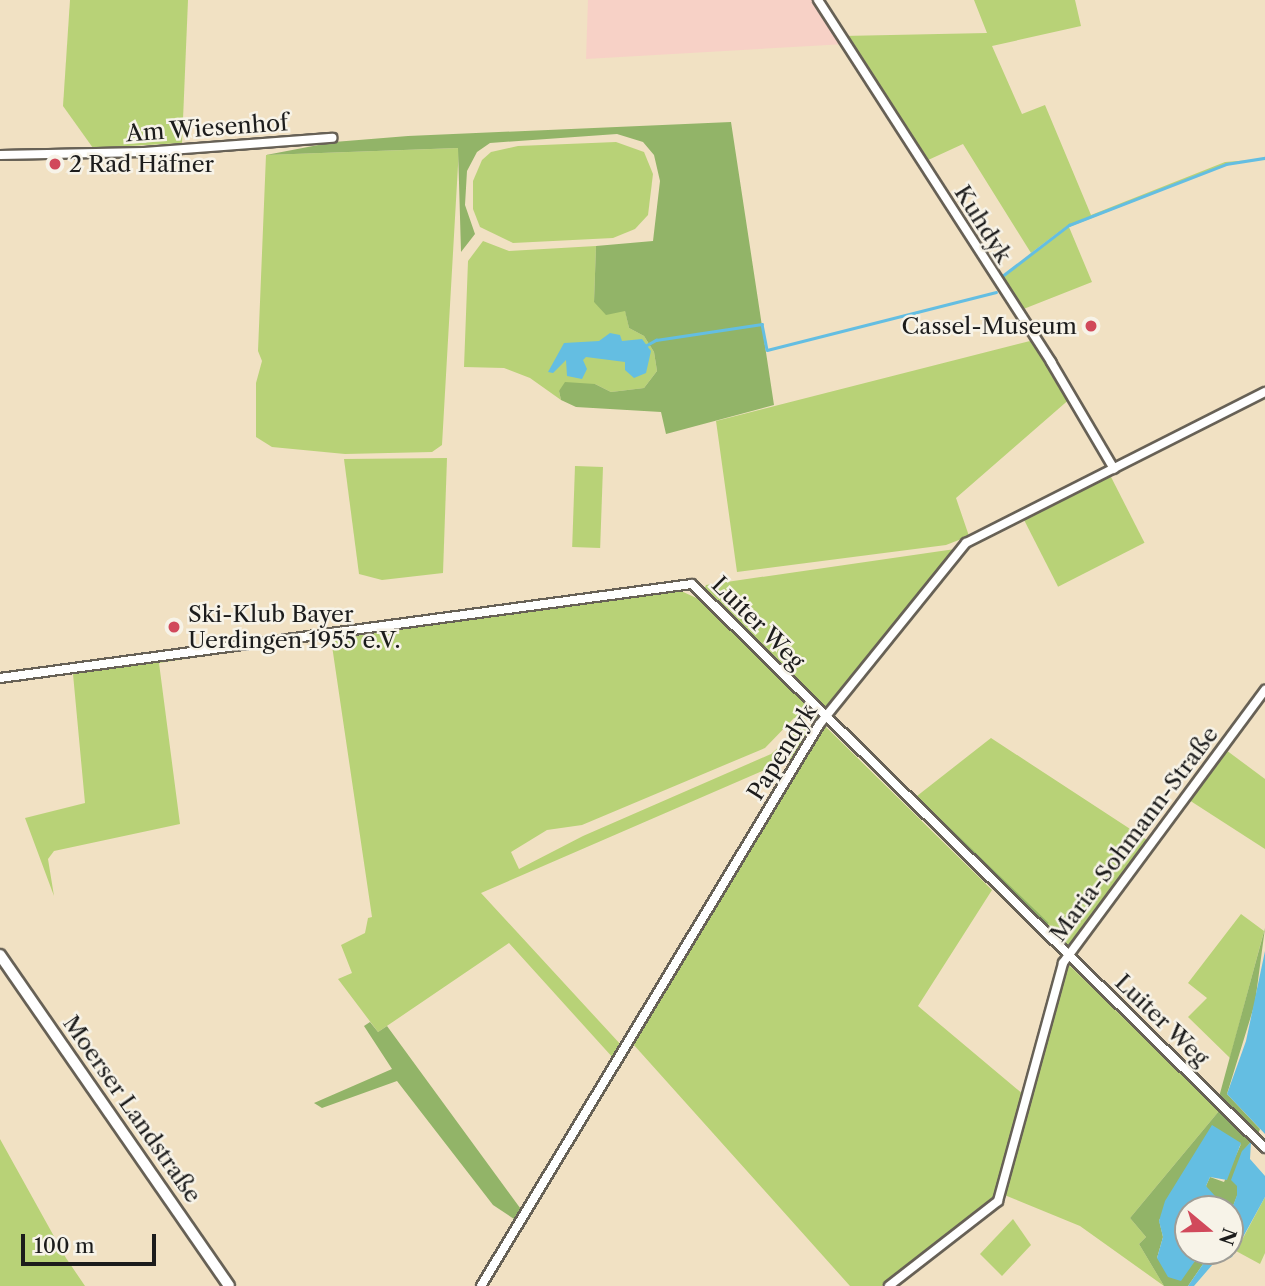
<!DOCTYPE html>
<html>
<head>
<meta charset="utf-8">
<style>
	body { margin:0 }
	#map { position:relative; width:1265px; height:1286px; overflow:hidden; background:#f1e1c3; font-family:"Libre Caslon Text",serif }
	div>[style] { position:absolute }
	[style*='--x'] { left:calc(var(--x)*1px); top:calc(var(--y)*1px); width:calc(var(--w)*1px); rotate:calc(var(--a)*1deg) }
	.built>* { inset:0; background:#f7d1c6 }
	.green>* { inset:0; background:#b8d277; transform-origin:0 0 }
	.forest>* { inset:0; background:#92b468; transform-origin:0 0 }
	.water>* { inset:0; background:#64bee2 }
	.stream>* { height:2.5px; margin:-1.25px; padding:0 1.25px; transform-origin:1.25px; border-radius:1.25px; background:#64bee2 }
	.roads { filter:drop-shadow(2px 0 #676156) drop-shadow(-2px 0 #676156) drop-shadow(0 2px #676156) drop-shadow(0 -2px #676156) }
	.street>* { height:8px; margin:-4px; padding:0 4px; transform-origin:4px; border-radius:4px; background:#fff }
	.secondary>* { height:10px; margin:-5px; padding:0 5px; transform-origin:5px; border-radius:5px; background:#fff }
	.dots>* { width:19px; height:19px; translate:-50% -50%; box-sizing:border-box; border:4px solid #f7f3e8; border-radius:50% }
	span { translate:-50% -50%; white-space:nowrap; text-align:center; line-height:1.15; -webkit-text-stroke:5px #f7f3e8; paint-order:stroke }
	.street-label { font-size:23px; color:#1c1c1c }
	.poi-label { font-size:23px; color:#1c1c1c }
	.left { translate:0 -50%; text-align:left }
	.right { translate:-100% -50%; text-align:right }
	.north { position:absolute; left:1174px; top:1195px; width:70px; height:70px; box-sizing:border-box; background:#f7f3e8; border:2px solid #9f9d96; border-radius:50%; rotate:109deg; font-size:19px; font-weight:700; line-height:28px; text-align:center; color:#1c1c1c }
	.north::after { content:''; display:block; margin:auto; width:24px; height:32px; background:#d1495b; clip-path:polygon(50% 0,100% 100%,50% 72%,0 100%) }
	.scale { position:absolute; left:21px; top:1234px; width:135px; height:32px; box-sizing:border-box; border:4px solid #1c1c1c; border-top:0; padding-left:9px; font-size:21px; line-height:24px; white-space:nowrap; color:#1c1c1c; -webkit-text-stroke:5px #f7f3e8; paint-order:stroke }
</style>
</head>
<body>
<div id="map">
	<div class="built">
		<i style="clip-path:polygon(588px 0,817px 0,846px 44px,586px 59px)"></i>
	</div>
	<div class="green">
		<i style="clip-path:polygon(70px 0,188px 0,182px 143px,93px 148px,63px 106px)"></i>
		<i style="clip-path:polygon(974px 0,1075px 0,1081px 26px,992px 46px,1022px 114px,1045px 105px,1091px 215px,1225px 162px,1265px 159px,1226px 165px,1069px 227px,1092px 282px,1021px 310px,1001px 278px,1068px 225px,1031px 253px,963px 144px,926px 161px,843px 36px,987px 33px)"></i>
		<i style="clip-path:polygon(616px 142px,644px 152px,653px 174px,648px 215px,635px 229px,613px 238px,513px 243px,480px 227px,473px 209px,473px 181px,482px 160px,491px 152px,518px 146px)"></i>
		<i style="clip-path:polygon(459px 148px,442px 445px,432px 452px,345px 454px,272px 447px,256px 437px,256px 383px,262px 361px,258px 351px,266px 155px)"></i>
		<i style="clip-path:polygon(483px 241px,509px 251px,596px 246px,594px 302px,625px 310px,629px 328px,644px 336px,654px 352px,657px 371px,644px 388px,611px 392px,595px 384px,574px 384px,559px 391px,561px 400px,530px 378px,504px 368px,464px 367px,468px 261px)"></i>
		<i style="clip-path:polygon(1034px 340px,1072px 397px,956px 498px,969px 536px,946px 545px,737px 572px,716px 421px)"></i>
		<i style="clip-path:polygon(447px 458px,443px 573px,382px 580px,359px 574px,344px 459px)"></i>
		<i style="left:575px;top:466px;width:28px;height:81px;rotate:2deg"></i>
		<i style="left:1110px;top:475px;width:76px;height:97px;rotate:63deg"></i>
		<i style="clip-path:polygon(955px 549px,824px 710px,703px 592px,706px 585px)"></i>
		<i style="clip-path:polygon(681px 591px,703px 601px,819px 717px,815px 720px,794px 718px,765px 748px,582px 825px,547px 830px,511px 852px,519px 869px,583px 836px,771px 754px,803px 725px,816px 727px,797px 756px,481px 893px,622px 1046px,614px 1059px,509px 943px,378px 1032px,338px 979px,352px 973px,341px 945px,365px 933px,368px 918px,372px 917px,331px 639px)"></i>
		<i style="clip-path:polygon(330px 637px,159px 663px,180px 824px,54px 851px,48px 859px,54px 896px,25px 818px,85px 803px,73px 674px)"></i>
		<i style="clip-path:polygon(824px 725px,992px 890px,918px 1006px,1024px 1095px,995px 1200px,882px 1286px,850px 1286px,633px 1044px)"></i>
		<i style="clip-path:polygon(991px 738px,1147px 840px,1067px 948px,1045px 927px,1047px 923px,917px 796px)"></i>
		<i style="clip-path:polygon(1226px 750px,1265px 779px,1265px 849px,1189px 800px)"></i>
		<i style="clip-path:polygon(1241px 914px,1264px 931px,1230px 1058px,1188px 1017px,1207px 998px,1188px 983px)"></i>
		<i style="clip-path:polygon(1067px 963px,1219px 1111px,1130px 1218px,1146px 1237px,1139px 1244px,1164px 1286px,1080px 1226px,1002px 1194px)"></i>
		<i style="clip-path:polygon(0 1139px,66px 1258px,85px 1286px,0 1286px)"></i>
		<i style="clip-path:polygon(1265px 1197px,1265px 1253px,1260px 1264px,1236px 1251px)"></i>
		<i style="clip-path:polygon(1013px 1219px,1031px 1245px,1002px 1276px,980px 1254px)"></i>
	</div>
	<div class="forest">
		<i style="clip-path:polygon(731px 122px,774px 405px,666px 434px,661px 412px,576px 407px,561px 400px,559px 391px,565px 382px,595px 384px,611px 392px,644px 388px,657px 371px,654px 352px,644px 336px,629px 328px,625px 311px,606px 315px,594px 302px,596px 246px,653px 241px,660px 181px,654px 155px,643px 142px,617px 134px,490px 143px,477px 152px,467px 171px,465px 205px,475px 234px,461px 252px,458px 148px,266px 155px,334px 142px,408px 136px)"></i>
		<i style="left:917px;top:796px;width:183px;height:4px;rotate:44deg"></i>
		<i style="clip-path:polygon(1265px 928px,1255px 1003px,1227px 1094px,1260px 1129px,1258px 1134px,1219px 1097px)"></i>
		<i style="clip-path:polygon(370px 1022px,378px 1032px,387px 1026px,523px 1212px,517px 1221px,493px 1205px,397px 1081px,322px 1108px,314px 1103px,392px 1069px,364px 1026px)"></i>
		<i style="clip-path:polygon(1219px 1111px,1251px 1142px,1242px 1152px,1237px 1196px,1230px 1214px,1230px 1209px,1203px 1209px,1211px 1206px,1206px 1186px,1210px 1177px,1224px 1182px,1241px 1144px,1159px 1220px,1163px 1237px,1157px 1258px,1195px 1262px,1196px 1251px,1212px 1251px,1188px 1286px,1164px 1286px,1139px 1244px,1146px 1237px,1130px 1218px)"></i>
	</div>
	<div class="water">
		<i style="clip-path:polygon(610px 333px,620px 335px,622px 341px,642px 339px,651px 351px,646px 373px,634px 378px,625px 370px,625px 362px,586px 357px,583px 360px,587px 369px,582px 379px,567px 376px,566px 360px,553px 373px,548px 372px,564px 343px,599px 341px)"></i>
		<i style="clip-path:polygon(1265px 951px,1265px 1134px,1227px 1094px,1246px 1041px)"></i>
		<i style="clip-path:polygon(1212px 1125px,1241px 1143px,1227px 1180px,1210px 1177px,1206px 1186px,1215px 1196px,1211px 1206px,1188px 1209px,1188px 1251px,1196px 1251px,1195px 1261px,1181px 1281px,1168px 1277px,1157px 1258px,1163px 1237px,1159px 1221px,1165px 1201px)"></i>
		<i style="clip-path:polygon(1251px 1142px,1250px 1159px,1265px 1176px,1265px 1197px,1232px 1257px,1213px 1264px,1194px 1286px,1188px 1286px,1212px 1251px,1230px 1251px,1230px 1214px,1237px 1195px,1237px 1186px,1231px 1180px,1242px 1151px)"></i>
	</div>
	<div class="stream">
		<i style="--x:1009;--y:289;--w:14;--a:-124"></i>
		<i style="--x:1001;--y:277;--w:86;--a:-37.4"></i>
		<i style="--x:1069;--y:225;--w:168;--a:-21.2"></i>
		<i style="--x:1226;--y:164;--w:39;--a:-9"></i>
		<i style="--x:645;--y:346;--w:13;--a:-29"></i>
		<i style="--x:656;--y:340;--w:107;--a:-8.6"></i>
		<i style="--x:762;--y:324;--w:26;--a:79"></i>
		<i style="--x:767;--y:350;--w:236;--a:-14.2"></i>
	</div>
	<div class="roads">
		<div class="street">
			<i style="--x:818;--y:0;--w:431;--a:57.2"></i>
			<i style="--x:1051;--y:362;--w:124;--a:59.5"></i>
			<i style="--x:0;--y:155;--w:144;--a:-1.2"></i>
			<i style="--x:144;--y:152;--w:189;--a:-4.3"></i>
			<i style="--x:0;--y:678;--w:698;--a:-7.74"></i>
			<i style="--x:692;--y:584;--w:804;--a:44.55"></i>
			<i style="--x:481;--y:1286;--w:655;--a:-58.93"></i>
			<i style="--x:819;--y:725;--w:234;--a:-51.1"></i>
			<i style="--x:966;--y:543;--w:335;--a:-26.8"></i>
			<i style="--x:889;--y:1286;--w:138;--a:-37.9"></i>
			<i style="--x:998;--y:1201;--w:247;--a:-74.7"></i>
			<i style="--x:1063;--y:963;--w:340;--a:-53.5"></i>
		</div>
		<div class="secondary">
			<i style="--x:0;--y:955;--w:402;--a:55.3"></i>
		</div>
	</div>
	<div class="dots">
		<i style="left:55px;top:164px;background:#d1495b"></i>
		<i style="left:1091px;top:326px;background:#d1495b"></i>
		<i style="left:174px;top:627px;background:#d1495b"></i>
	</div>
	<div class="street-label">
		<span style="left:207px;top:128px;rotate:-4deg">Am Wiesenhof</span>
		<span style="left:983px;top:224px;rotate:58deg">Kuhdyk</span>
		<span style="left:758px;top:623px;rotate:45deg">Luiter Weg</span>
		<span style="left:782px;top:752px;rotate:-58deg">Papendyk</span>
		<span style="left:1134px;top:834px;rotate:-53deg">Maria-Sohmann-Straße</span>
		<span style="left:1162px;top:1020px;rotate:44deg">Luiter Weg</span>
		<span style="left:132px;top:1109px;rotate:55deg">Moerser Landstraße</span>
	</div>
	<div class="poi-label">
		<span class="left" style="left:69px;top:164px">2 Rad Häfner</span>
		<span class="right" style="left:1077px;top:326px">Cassel-Museum</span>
		<span class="left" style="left:188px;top:627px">Ski-Klub Bayer<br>Uerdingen 1955 e.V.</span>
	</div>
	<div class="north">N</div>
	<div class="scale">100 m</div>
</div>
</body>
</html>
